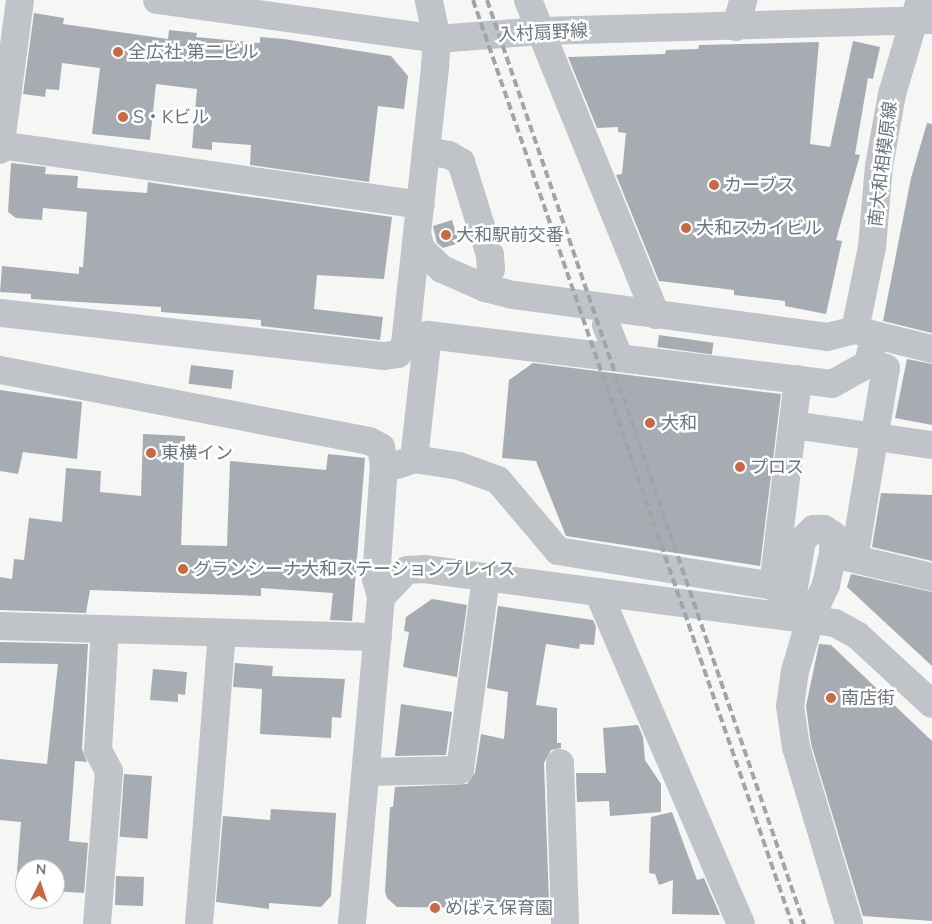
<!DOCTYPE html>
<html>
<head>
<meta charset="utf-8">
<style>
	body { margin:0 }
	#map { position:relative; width:932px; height:924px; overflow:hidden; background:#f6f6f4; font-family:"Nunito Sans","Noto Sans JP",sans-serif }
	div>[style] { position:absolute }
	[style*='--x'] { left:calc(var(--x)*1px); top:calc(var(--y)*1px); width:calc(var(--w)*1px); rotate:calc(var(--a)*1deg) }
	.building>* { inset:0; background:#a6acb2; transform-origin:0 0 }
	.minor>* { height:28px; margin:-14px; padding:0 14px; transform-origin:14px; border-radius:14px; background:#c0c3c7 }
	.rail>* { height:4px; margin-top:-2px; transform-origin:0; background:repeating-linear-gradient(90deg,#a0a5aa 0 8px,transparent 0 12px) }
	.dots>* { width:14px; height:14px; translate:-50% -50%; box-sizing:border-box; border:2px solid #fff; border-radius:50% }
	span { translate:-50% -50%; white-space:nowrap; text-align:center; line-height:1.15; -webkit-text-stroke:5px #fff; paint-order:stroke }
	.street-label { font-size:18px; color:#697581 }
	.poi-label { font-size:18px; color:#697581 }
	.left { translate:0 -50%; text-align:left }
	.north { position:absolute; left:15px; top:859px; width:50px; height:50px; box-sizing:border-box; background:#fff; border:1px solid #c3c8cd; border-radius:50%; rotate:4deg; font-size:14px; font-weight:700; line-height:20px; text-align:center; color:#697581 }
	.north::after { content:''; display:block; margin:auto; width:18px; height:22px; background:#cd673d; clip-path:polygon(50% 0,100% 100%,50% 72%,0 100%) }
</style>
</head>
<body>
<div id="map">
	<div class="building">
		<i style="clip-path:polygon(34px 13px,64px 18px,63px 24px,168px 39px,169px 30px,197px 33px,196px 37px,260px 43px,260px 37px,284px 39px,391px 56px,408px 76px,404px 109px,378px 106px,369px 182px,250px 165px,251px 145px,212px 142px,212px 150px,192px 148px,197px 89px,156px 84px,150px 140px,92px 134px,100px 68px,62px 63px,59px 90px,46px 89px,45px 97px,23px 94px)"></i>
		<i style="clip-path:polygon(853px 41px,880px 47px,873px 79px,868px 78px,855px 154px,860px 155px,836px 240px,842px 241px,826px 314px,785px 306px,785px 301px,734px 295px,734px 290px,659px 281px,616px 175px,622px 174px,626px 133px,618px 132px,618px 127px,597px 128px,568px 57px,665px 54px,666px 50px,698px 49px,699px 45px,819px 42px,810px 144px,830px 147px)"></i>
		<i style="clip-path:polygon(927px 123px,932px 124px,932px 333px,883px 321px,911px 178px)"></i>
		<i style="clip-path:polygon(11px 163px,46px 167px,45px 174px,78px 176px,77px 188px,147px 193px,148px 182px,153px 183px,392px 217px,384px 279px,317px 275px,314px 309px,383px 317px,380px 340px,261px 326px,261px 320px,161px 312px,161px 307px,31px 299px,31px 294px,0 292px,2px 266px,79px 274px,79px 267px,83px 267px,87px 212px,43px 208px,42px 220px,16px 218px,8px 212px)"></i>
		<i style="clip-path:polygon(452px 220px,459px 243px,443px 248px,437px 243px,433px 226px)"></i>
		<i style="left:659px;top:335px;width:55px;height:12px;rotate:8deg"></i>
		<i style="clip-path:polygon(907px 359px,932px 364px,932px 425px,895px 418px)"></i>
		<i style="clip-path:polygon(533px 363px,781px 394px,760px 566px,566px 536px,536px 461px,502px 458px,509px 380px)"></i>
		<i style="left:191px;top:365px;width:43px;height:19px;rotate:7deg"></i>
		<i style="clip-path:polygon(0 390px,82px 402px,77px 459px,23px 452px,18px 474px,0 471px)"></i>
		<i style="clip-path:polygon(143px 434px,185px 436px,181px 545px,227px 546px,230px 461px,326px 470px,328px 454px,365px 458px,352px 621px,330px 620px,333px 593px,261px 588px,261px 596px,90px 590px,86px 613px,0 610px,0 577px,12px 579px,14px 559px,24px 560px,29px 518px,62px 522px,66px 468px,101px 471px,100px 492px,141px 496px)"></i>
		<i style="clip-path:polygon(881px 493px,932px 495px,932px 561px,872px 547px)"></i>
		<i style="clip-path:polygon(851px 574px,932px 592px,932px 666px,847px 587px)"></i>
		<i style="clip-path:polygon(432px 599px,467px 605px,457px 677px,403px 667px,409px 632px,404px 631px,406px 617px)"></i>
		<i style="clip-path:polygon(498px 606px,593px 620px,596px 627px,594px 645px,580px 644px,579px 649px,546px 644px,536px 705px,557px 708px,557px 743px,561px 743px,561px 748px,551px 750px,544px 763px,549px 902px,493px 902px,492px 908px,397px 907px,387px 898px,385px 892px,390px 807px,393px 807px,395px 787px,467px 784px,475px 773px,481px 734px,504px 739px,508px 692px,487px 688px)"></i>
		<i style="clip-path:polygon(0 642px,88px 644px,82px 749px,87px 762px,75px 761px,69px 841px,88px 843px,84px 893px,55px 891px,55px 869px,25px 869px,25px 888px,16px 884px,21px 822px,0 820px,0 759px,47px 764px,58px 664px,0 663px)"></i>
		<i style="clip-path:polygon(819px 644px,831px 645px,932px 741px,932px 921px,863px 916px,811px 744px,806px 706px)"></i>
		<i style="clip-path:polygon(235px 663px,273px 666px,272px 676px,345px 679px,341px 718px,332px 717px,331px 738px,260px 734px,262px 689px,233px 687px)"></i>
		<i style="clip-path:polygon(153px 669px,187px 672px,185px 695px,178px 694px,178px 702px,150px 700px)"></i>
		<i style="clip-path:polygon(401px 704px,452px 712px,446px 755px,395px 756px)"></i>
		<i style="clip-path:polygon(638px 725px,643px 737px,645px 760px,661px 784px,661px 812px,610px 816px,609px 801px,577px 802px,576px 773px,606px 773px,603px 728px)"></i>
		<i style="left:124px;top:774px;width:28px;height:63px;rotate:4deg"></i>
		<i style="clip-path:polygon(271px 809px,336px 813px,331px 896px,321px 907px,269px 903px,269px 909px,216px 902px,223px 816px,270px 820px)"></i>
		<i style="clip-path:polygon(672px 812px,697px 880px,704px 878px,720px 915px,672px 914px,673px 880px,659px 885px,655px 874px,649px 873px,651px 817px)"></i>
		<i style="left:116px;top:876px;width:28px;height:29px;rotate:2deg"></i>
	</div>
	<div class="minor">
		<i style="--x:157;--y:0;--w:283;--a:7.9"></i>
		<i style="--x:437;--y:39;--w:104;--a:-4.4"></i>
		<i style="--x:541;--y:31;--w:391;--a:-1.6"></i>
		<i style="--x:528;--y:0;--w:340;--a:67.9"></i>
		<i style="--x:736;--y:27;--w:28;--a:-75"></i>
		<i style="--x:0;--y:145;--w:425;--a:8.1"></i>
		<i style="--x:0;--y:150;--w:151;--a:-82.4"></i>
		<i style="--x:426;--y:151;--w:23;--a:10"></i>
		<i style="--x:449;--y:155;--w:14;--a:30"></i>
		<i style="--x:461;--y:162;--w:97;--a:72.7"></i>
		<i style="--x:490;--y:255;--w:14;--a:86"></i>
		<i style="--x:491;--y:269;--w:20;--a:108"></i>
		<i style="--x:418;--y:237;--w:12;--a:76"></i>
		<i style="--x:421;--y:249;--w:29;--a:44"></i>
		<i style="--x:442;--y:269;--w:47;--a:23.8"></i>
		<i style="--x:485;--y:288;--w:30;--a:14"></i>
		<i style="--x:514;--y:295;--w:316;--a:7.6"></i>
		<i style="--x:827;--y:337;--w:29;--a:-14"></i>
		<i style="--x:0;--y:313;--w:387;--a:6.4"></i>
		<i style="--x:385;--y:356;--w:13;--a:-9"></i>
		<i style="--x:398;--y:354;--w:12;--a:-55"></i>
		<i style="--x:405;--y:344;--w:280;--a:-83.8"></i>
		<i style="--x:435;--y:66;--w:27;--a:-86"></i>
		<i style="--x:437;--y:39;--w:40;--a:-102"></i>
		<i style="--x:606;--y:325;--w:35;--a:68"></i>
		<i style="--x:855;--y:330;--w:85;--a:-78.4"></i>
		<i style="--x:872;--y:247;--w:81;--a:-85.1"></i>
		<i style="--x:879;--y:166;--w:73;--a:-79.8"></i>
		<i style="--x:892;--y:94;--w:98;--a:-73.4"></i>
		<i style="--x:855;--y:330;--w:79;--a:13.9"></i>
		<i style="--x:0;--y:370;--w:376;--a:10.9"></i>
		<i style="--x:369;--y:441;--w:13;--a:27"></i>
		<i style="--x:381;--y:447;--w:18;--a:81"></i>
		<i style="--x:384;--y:465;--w:114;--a:94"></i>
		<i style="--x:376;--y:579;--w:19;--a:74"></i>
		<i style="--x:381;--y:597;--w:328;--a:95.1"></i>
		<i style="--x:793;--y:425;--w:140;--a:8.2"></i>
		<i style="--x:414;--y:459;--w:125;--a:-83.6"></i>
		<i style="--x:428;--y:335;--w:407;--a:6.9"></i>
		<i style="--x:832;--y:384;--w:41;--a:-29.1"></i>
		<i style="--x:868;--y:364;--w:18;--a:-77"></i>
		<i style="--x:397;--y:465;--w:18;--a:-19"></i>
		<i style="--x:414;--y:459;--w:46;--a:8.8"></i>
		<i style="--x:459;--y:466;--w:41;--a:19.7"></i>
		<i style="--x:498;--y:480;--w:93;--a:49.8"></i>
		<i style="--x:558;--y:551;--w:218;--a:9.2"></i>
		<i style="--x:773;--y:586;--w:13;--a:39"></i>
		<i style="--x:856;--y:547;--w:181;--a:-80.5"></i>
		<i style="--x:886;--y:368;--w:18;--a:-167"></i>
		<i style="--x:833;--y:554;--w:102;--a:13.1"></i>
		<i style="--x:773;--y:586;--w:208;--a:-83.1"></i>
		<i style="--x:598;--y:592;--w:361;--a:66.7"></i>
		<i style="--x:381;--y:597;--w:37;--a:-46"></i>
		<i style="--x:407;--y:570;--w:17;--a:-3"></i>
		<i style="--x:424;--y:569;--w:415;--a:7.5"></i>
		<i style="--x:835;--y:623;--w:26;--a:29"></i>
		<i style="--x:858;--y:636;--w:100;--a:42.6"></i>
		<i style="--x:789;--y:617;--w:78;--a:-80.4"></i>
		<i style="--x:802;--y:540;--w:16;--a:-43"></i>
		<i style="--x:814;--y:529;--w:10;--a:0"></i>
		<i style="--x:824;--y:529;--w:11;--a:34"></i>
		<i style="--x:833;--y:535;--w:19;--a:90"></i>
		<i style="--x:833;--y:554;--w:32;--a:103"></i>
		<i style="--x:826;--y:585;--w:38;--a:115"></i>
		<i style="--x:810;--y:620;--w:53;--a:106.4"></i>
		<i style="--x:795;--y:671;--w:35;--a:98"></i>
		<i style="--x:790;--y:706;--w:41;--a:81.7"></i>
		<i style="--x:796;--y:747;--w:185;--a:73.3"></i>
		<i style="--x:0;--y:626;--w:378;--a:1.7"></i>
		<i style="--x:560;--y:763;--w:161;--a:88.2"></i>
		<i style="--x:367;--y:772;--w:93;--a:-1.2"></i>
		<i style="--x:460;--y:770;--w:194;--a:-82.3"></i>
		<i style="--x:97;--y:924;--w:153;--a:-85.5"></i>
		<i style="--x:109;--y:771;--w:24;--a:-118"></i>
		<i style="--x:98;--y:750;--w:121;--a:-86.7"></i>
		<i style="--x:199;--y:924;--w:291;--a:-85.5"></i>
	</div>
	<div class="rail">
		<i style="--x:473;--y:0;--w:978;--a:70.95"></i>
		<i style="--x:487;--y:0;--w:977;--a:71.06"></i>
	</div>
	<div class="dots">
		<i style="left:118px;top:52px;background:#cd673d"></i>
		<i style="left:123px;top:117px;background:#cd673d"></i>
		<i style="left:714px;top:185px;background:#cd673d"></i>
		<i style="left:686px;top:228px;background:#cd673d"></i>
		<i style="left:446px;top:235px;background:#cd673d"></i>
		<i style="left:650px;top:423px;background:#cd673d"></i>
		<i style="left:151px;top:453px;background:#cd673d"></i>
		<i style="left:740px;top:467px;background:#cd673d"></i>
		<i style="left:183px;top:569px;background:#cd673d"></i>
		<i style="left:831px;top:698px;background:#cd673d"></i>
		<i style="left:435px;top:908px;background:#cd673d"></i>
	</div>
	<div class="street-label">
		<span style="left:543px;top:33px;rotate:-3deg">入村扇野線</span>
		<span style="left:883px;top:164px;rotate:-83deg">南大和相模原線</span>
	</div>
	<div class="poi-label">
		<span class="left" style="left:128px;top:52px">全広社 第二ビル</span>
		<span class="left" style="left:133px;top:117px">S・Kビル</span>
		<span class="left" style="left:724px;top:185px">カーブス</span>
		<span class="left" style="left:696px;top:228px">大和スカイビル</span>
		<span class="left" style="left:456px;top:235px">大和駅前交番</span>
		<span class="left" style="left:661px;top:423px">大和</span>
		<span class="left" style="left:161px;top:453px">東横イン</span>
		<span class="left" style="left:750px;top:467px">プロス</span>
		<span class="left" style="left:193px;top:569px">グランシーナ大和ステーションプレイス</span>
		<span class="left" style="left:841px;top:698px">南店街</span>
		<span class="left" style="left:445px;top:908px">めばえ保育園</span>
	</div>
	<div class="north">N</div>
</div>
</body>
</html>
